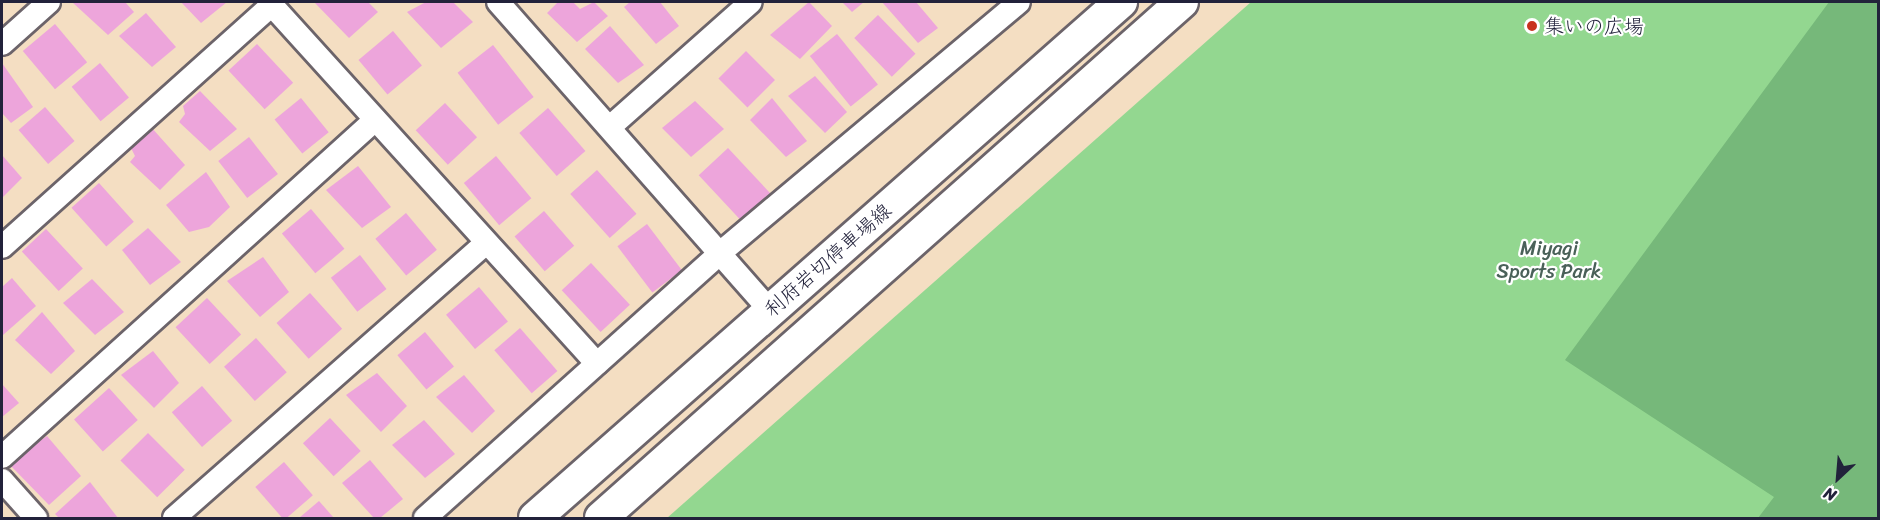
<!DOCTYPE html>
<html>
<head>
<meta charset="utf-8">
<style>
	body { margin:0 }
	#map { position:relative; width:1880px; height:520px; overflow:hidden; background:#f4dec2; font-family:Sriracha,"Klee One",sans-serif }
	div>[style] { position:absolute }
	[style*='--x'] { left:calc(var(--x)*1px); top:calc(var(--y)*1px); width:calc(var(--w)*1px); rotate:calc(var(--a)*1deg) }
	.green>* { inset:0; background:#93d790 }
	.forest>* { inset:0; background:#76b87a }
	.building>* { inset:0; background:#eda5db; transform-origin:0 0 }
	.roads { filter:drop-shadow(2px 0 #6c646a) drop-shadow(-2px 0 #6c646a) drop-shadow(0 2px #6c646a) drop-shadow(0 -2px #6c646a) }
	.minor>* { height:22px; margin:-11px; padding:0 11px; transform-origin:11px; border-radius:11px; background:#fff }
	.secondary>* { height:32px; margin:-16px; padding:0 16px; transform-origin:16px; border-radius:16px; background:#fff }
	.dots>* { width:16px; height:16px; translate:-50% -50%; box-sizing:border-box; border:3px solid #fff; border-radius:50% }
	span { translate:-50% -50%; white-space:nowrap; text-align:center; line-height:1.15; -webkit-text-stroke:4.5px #fff; paint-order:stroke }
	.poi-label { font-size:20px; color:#22223b }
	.left { translate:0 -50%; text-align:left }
	.park-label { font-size:20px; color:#4a6159 }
	.street-label { font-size:20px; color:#22223b }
	.frame { position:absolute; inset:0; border:3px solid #22223b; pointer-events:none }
	.north { position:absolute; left:1808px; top:448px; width:60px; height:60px; -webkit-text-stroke:4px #fff; paint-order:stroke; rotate:206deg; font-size:16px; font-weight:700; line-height:24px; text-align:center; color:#22223b }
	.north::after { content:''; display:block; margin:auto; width:21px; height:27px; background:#22223b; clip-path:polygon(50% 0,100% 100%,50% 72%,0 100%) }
</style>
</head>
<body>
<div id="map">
	<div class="green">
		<i style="clip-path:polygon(1251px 2px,1878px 2px,1878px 518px,667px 518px)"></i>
	</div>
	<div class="forest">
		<i style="clip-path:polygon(1829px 2px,1878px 2px,1878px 518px,1758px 518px,1774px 497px,1565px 360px)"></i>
	</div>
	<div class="building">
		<i style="clip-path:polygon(72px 2px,125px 2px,134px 12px,108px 35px)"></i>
		<i style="clip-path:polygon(181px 2px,227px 2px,201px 23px)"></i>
		<i style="clip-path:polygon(314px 2px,368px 2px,378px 12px,349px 38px)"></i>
		<i style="clip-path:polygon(426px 2px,453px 2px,473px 22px,441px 48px,407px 12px)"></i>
		<i style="clip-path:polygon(558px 2px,573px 2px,580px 9px,594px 2px,608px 16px,577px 42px,547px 13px)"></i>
		<i style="clip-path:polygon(630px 2px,660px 2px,679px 26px,656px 44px,624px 7px)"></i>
		<i style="clip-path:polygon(809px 2px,832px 26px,800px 59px,770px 35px)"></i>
		<i style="clip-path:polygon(842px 2px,864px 2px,852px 12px)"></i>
		<i style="clip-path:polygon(882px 2px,916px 2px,938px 28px,918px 43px)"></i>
		<i style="clip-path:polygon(146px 13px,176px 47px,152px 67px,119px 36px)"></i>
		<i style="left:878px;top:15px;width:54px;height:33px;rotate:46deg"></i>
		<i style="left:55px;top:24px;width:50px;height:42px;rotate:50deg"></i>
		<i style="clip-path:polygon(610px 26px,644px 65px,618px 83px,585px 49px)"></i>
		<i style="left:393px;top:31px;width:45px;height:45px;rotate:50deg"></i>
		<i style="left:837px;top:34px;width:65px;height:35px;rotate:51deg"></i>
		<i style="left:257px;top:44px;width:53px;height:39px;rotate:47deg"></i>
		<i style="left:493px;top:45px;width:66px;height:45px;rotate:52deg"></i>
		<i style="left:746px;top:51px;width:41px;height:39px;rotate:45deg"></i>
		<i style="clip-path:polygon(2px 63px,33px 107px,11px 123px,2px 113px)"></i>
		<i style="left:100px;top:63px;width:45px;height:37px;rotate:50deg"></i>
		<i style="clip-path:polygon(815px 76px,847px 112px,825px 133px,788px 96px)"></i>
		<i style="clip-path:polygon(200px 91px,237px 129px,210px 151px,179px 122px,185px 114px,183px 106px)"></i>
		<i style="left:301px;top:98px;width:44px;height:34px;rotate:51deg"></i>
		<i style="clip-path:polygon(772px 98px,807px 141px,786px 157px,750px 120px)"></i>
		<i style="clip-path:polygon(695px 101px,724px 129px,691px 157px,662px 128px)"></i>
		<i style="left:445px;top:103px;width:47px;height:40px;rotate:47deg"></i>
		<i style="left:45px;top:107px;width:45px;height:35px;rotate:49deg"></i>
		<i style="left:548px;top:108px;width:57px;height:38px;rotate:49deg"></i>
		<i style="clip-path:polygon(151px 127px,185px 165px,160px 190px,130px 162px,135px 156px,130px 146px)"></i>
		<i style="left:249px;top:137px;width:47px;height:39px;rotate:52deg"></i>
		<i style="left:728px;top:148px;width:65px;height:40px;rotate:47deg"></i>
		<i style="clip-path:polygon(2px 155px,22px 178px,2px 198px)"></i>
		<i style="left:496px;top:156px;width:55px;height:42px;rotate:50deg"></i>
		<i style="clip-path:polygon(358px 166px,391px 207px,362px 228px,326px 190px)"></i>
		<i style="left:597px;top:170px;width:59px;height:36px;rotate:48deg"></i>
		<i style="clip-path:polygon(206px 172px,230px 207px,209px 227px,189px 232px,166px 205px)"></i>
		<i style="left:99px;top:183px;width:52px;height:37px;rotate:48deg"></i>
		<i style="left:311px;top:209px;width:52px;height:38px;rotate:50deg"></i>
		<i style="left:544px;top:211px;width:46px;height:39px;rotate:49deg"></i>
		<i style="left:406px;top:213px;width:48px;height:40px;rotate:50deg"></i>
		<i style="left:647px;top:224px;width:58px;height:37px;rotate:53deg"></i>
		<i style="clip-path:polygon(148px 228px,181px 262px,150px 285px,122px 250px)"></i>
		<i style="left:46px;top:229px;width:54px;height:33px;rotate:47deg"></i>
		<i style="left:360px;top:255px;width:43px;height:37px;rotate:52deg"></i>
		<i style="clip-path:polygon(263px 257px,289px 292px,260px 317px,227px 281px)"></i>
		<i style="left:591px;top:263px;width:57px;height:40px;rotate:47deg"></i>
		<i style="clip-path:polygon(12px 278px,36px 306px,3px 335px,2px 287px)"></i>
		<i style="clip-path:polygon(92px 279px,124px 312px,95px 335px,63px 303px)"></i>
		<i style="left:479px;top:287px;width:45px;height:43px;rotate:50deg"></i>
		<i style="left:310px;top:293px;width:48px;height:45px;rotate:48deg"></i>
		<i style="left:207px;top:298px;width:50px;height:43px;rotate:47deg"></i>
		<i style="clip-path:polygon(42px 312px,75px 351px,51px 374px,15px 340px)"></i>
		<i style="left:520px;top:328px;width:57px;height:34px;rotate:49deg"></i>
		<i style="left:425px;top:332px;width:45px;height:36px;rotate:50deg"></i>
		<i style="left:256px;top:338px;width:46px;height:43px;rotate:48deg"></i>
		<i style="clip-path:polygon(153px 351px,179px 383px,154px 408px,121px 375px)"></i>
		<i style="clip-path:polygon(377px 373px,407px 406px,381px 432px,346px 395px)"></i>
		<i style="clip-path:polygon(464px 375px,495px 411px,472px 433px,436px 397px)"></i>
		<i style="clip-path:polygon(2px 384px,19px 403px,2px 417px)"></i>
		<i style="left:202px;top:386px;width:46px;height:40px;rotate:49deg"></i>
		<i style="left:109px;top:388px;width:43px;height:47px;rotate:48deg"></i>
		<i style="left:330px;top:418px;width:45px;height:37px;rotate:47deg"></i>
		<i style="clip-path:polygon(424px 420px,455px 454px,425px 478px,392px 445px)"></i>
		<i style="left:148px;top:433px;width:52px;height:39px;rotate:45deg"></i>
		<i style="clip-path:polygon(47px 436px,81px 476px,49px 505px,8px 463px)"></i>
		<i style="clip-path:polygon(370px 460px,403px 499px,380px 518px,374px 518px,342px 483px)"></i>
		<i style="left:284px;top:462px;width:44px;height:38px;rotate:49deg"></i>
		<i style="clip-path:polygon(90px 482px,118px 518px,59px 518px,55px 514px)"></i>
		<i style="clip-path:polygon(319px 501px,334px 518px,299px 518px)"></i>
	</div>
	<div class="roads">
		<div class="minor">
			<i style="--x:269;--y:2;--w:488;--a:47.8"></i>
			<i style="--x:498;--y:2;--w:412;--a:48.6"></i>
			<i style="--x:2;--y:44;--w:63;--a:-41.8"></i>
			<i style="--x:610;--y:127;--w:188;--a:-41.6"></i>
			<i style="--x:2;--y:247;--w:363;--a:-41.9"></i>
			<i style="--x:2;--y:457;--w:503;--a:-42.1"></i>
			<i style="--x:2;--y:480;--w:51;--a:48.2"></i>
			<i style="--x:174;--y:518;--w:416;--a:-41.4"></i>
			<i style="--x:425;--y:518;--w:397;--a:-41.9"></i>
			<i style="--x:720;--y:253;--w:390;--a:-40"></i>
		</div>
		<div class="secondary">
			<i style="--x:535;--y:518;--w:781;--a:-41.37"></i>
			<i style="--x:601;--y:518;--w:777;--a:-41.61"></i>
		</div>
	</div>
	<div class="dots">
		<i style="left:1532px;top:26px;background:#c8321e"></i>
	</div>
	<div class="poi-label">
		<span class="left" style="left:1544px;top:26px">集いの広場</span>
	</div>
	<div class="park-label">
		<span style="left:1549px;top:260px">Miyagi<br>Sports Park</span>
	</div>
	<div class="street-label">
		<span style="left:828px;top:260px;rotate:-41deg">利府岩切停車場線</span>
	</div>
	<div class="frame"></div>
	<div class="north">N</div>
</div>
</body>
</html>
